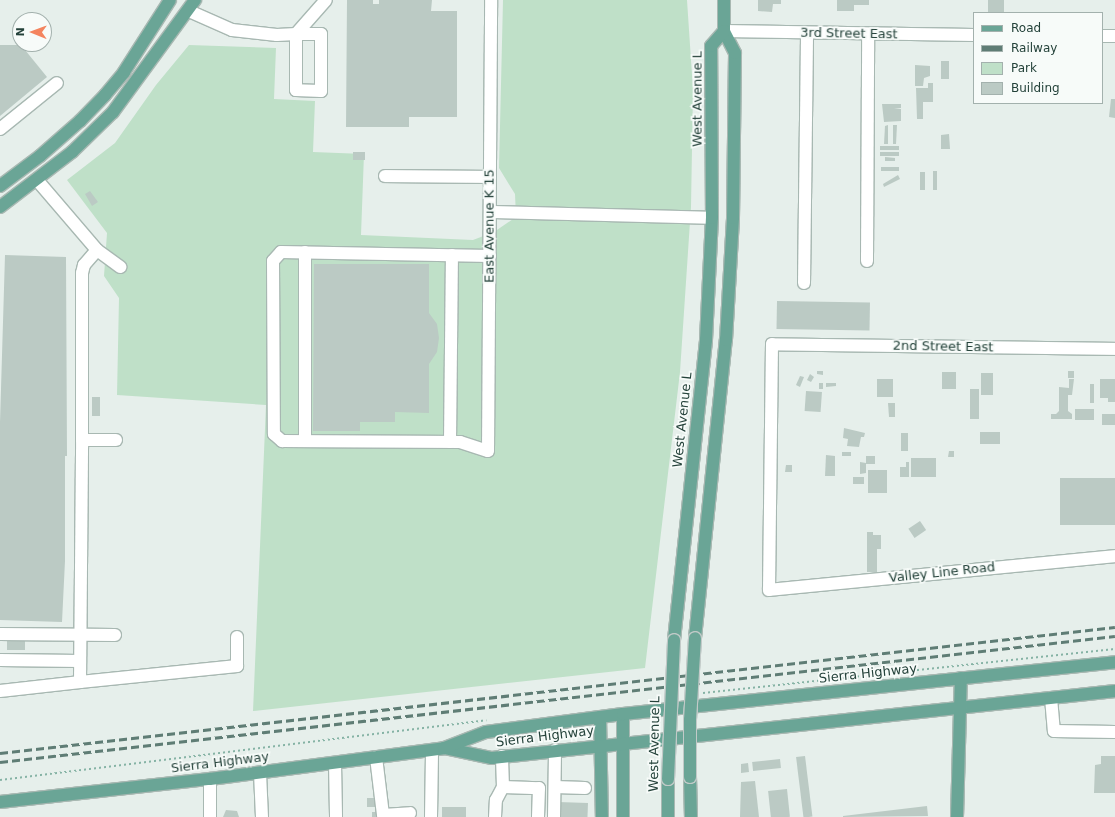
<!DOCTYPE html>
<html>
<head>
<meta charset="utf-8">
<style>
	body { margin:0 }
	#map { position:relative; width:1115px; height:817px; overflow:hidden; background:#e6efeb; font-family:"DejaVu Sans",sans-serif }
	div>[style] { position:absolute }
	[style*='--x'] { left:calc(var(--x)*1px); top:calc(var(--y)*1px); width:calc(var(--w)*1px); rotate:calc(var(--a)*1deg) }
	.green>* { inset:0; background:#bfe0c8 }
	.building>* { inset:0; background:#bbcac4; transform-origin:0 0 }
	.path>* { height:2px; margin-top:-1px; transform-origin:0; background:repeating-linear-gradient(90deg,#86b3a5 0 2px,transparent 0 5px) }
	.roads { filter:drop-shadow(1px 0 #a8b8b2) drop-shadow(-1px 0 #a8b8b2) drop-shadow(0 1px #a8b8b2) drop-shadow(0 -1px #a8b8b2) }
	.minor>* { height:12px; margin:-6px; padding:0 6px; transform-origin:6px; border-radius:6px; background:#fff }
	.major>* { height:12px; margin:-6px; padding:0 6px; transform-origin:6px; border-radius:6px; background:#6aa596 }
	.rail>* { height:3px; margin-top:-1.5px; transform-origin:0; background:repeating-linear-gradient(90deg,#5f7d75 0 8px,transparent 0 12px) }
	.bridges { filter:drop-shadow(1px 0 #c2cac8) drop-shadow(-1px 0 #c2cac8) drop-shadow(0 1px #c2cac8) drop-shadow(0 -1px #c2cac8) }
	.major-bridge>* { height:12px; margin:-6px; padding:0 6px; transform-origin:6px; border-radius:6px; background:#6aa596 }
	span { translate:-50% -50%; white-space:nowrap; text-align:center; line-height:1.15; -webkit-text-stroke:3.5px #f7fbf9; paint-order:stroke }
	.street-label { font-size:13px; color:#24423a }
	.legend { position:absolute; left:973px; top:12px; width:130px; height:92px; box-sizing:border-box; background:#f7fbf9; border:1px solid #a3b1ad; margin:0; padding:5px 7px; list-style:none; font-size:12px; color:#24423a }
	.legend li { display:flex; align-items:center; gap:8px; height:20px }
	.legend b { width:20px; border:1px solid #a3b1ad }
	.north { position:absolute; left:12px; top:12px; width:40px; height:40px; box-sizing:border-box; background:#f7fbf9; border:1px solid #a3b1ad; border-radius:50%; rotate:271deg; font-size:11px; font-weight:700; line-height:16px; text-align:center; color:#24423a }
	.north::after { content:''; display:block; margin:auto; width:14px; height:18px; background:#f4845f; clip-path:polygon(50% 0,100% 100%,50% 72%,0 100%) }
</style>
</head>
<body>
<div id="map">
	<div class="green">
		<i style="clip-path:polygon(503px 0,687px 0,693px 90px,691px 207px,680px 372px,645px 668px,253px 711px,266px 405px,117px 395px,119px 298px,104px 276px,107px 233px,67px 180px,115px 143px,156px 85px,189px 45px,276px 48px,274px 99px,315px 101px,313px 152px,364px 154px,361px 235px,473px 240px,494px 232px,516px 217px,515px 194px,499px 168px)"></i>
	</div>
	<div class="building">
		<i style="clip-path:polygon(347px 0,373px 0,373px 4px,379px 4px,379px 0,432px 0,431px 11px,457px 11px,457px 117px,409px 117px,409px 127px,346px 127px)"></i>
		<i style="clip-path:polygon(758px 0,781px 0,781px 4px,773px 4px,772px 12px,758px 11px)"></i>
		<i style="clip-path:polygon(837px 0,869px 0,869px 5px,854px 5px,854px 11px,837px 11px)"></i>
		<i style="left:988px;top:0;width:16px;height:13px"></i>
		<i style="clip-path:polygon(0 45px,21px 45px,47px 77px,0 116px)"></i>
		<i style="left:941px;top:61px;width:8px;height:18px"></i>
		<i style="clip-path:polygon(915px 65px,930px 66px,930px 76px,924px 78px,923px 86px,915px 86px)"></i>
		<i style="clip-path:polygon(928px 83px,933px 83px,933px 102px,923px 102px,923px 119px,917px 119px,916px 88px,928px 88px)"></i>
		<i style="clip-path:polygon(1111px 99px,1115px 99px,1115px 118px,1109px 117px)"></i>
		<i style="clip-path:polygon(882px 104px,901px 104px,901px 108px,894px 108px,901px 109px,901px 121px,884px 122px)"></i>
		<i style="clip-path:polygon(888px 125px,888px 144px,884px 144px,885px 126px)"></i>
		<i style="clip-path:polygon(893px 125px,897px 125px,896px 144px,893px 144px)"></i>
		<i style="clip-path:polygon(949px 134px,950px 149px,941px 149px,941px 135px)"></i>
		<i style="left:899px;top:146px;width:4px;height:19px;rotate:90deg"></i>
		<i style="left:353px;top:152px;width:12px;height:8px"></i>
		<i style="left:899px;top:152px;width:4px;height:19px;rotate:90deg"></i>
		<i style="clip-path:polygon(885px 157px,895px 158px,895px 161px,885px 161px)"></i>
		<i style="left:899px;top:167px;width:4px;height:18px;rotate:90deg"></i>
		<i style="left:933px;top:171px;width:4px;height:19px"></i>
		<i style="left:920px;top:172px;width:5px;height:18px"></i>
		<i style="clip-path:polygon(898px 175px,900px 179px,884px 187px,883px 184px)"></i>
		<i style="clip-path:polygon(90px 191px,98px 202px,92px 206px,85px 194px)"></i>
		<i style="clip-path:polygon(5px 255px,66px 257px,67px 456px,65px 456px,65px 561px,62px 622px,0 620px,0 422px)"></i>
		<i style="clip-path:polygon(314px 264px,429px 264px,429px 313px,437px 324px,439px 338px,437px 352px,429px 364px,429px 413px,395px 412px,395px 422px,360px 422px,360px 431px,313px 431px)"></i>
		<i style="left:777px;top:301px;width:93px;height:28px;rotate:1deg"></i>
		<i style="clip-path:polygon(817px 371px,823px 371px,823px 375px,817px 374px)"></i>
		<i style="left:1068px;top:371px;width:6px;height:7px"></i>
		<i style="left:942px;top:372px;width:14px;height:17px"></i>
		<i style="left:981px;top:373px;width:12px;height:22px"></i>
		<i style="clip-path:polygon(810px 374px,814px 377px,811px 382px,807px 380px)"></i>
		<i style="clip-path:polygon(800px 376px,804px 377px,800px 387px,796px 385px)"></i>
		<i style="left:893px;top:379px;width:18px;height:16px;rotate:90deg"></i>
		<i style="clip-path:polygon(1069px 379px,1074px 379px,1072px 395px,1068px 395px,1068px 411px,1072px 414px,1072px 419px,1051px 419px,1051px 414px,1056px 414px,1059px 411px,1059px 387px,1069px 388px)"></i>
		<i style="clip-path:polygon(1100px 379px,1115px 379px,1115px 402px,1108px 402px,1108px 398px,1100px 398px)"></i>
		<i style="left:819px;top:383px;width:4px;height:6px"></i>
		<i style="clip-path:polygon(826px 383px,836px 383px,836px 386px,826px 387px)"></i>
		<i style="left:1090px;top:384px;width:4px;height:19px"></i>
		<i style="left:970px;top:389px;width:9px;height:30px"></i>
		<i style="left:806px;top:391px;width:16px;height:20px;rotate:4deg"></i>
		<i style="left:92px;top:397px;width:8px;height:19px"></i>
		<i style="clip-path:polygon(888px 403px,895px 403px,895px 417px,889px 417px)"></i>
		<i style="left:1075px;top:409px;width:19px;height:11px"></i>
		<i style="left:1102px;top:414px;width:13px;height:11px"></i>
		<i style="clip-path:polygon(844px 428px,865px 433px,864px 437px,861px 437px,859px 447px,847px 446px,848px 439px,843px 438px)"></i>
		<i style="left:980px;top:432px;width:20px;height:12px"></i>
		<i style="left:901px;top:433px;width:7px;height:18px"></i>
		<i style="clip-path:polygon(949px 451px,954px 451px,954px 457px,948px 457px)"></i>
		<i style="left:842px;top:452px;width:9px;height:4px"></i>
		<i style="clip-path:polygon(826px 455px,835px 456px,835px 476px,825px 476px)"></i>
		<i style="left:866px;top:456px;width:9px;height:8px"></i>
		<i style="left:911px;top:458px;width:25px;height:19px"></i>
		<i style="clip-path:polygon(860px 462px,866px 463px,866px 473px,860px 474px)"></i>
		<i style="clip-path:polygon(906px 462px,909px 462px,909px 477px,900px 477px,900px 467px,906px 467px)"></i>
		<i style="clip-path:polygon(786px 465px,792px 465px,792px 472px,785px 472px)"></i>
		<i style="left:868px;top:470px;width:19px;height:23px"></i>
		<i style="left:853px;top:477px;width:11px;height:7px"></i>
		<i style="left:1060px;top:478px;width:55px;height:47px"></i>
		<i style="left:920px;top:521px;width:11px;height:14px;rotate:56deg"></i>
		<i style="clip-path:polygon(867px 532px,873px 532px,873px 535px,881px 535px,881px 549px,877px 549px,877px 572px,867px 572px)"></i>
		<i style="left:7px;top:639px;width:18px;height:11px"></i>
		<i style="left:805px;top:756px;width:61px;height:9px;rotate:83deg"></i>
		<i style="clip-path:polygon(1101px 756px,1115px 756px,1115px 793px,1094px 793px,1095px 765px,1101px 764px)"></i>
		<i style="left:780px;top:759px;width:9px;height:28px;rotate:84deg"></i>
		<i style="clip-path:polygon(748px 763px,749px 772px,741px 773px,741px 764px)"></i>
		<i style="clip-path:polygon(755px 781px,759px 817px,740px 817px,741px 782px)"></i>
		<i style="left:787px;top:789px;width:28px;height:19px;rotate:84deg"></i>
		<i style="left:367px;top:798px;width:9px;height:9px"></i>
		<i style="left:558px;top:802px;width:30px;height:15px;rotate:2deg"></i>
		<i style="clip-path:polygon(927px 806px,928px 816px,843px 817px,843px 816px)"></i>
		<i style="left:442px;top:807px;width:24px;height:10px"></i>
		<i style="clip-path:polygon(226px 810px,237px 811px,239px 817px,223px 817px)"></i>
		<i style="left:372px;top:812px;width:7px;height:5px"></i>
	</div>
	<div class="path">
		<i style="--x:703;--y:693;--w:414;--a:-6.1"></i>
		<i style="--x:0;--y:780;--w:490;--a:-7"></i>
	</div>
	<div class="roads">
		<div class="minor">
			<i style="--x:189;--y:11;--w:47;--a:23.8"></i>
			<i style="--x:232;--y:30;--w:45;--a:6.3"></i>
			<i style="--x:277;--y:35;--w:19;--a:-3"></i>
			<i style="--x:296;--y:34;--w:45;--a:-48.6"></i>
			<i style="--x:724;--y:31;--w:250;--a:0.9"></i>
			<i style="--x:296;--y:34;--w:25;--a:0"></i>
			<i style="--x:321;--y:34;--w:57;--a:90"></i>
			<i style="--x:321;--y:91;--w:25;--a:-178"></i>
			<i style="--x:296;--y:90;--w:56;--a:-90"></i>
			<i style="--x:1102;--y:36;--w:13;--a:0"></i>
			<i style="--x:0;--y:129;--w:73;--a:-38.9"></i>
			<i style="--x:385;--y:176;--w:105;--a:0.5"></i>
			<i style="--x:37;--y:180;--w:92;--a:49.4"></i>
			<i style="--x:97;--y:250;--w:29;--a:36"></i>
			<i style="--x:490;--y:212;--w:222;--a:1.5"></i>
			<i style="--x:97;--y:250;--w:20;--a:131"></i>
			<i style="--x:84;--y:265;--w:8;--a:104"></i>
			<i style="--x:82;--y:273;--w:167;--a:90"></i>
			<i style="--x:82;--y:440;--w:34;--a:0"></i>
			<i style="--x:490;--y:256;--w:209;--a:-178.9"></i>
			<i style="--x:281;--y:252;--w:12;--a:132"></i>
			<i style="--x:273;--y:261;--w:173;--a:89.7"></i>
			<i style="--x:274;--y:434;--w:11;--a:41"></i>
			<i style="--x:282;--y:441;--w:178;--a:0.3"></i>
			<i style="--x:460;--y:442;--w:29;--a:18"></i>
			<i style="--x:488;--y:451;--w:451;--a:-89.6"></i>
			<i style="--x:867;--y:261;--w:227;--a:-89.7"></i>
			<i style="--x:804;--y:283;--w:250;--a:-89.3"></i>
			<i style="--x:1115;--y:349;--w:343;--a:-179.2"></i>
			<i style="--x:772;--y:344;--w:246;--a:90.7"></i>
			<i style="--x:769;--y:590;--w:348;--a:-5.6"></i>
			<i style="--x:305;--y:441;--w:189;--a:-90"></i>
			<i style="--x:450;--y:442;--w:187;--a:-89.4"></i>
			<i style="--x:0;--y:634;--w:115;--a:0.5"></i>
			<i style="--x:0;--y:660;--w:80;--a:0.7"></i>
			<i style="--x:80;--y:682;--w:158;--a:-5.8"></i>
			<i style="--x:237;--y:666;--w:29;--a:-90"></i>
			<i style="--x:0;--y:691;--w:81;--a:-6.4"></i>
			<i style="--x:80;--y:682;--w:242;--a:-89.5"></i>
			<i style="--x:1051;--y:698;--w:33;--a:85"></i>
			<i style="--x:1054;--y:731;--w:61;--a:0.9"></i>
			<i style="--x:376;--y:757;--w:58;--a:83.1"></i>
			<i style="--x:383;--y:815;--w:27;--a:-4"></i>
			<i style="--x:335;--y:763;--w:54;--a:88.9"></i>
			<i style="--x:260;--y:773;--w:44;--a:87.4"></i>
			<i style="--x:210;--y:779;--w:38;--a:90"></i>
			<i style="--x:503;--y:787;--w:36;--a:2"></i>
			<i style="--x:539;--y:788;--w:29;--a:92"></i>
			<i style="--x:555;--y:787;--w:30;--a:2"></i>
			<i style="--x:431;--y:817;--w:67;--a:-89.1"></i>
			<i style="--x:495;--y:817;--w:17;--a:-87"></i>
			<i style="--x:496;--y:800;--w:15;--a:-62"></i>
			<i style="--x:503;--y:787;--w:31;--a:-92"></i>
			<i style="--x:554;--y:817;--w:67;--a:-89.1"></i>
		</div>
		<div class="major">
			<i style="--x:0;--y:186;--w:50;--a:-36.9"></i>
			<i style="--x:40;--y:156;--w:53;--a:-41.2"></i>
			<i style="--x:80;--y:121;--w:36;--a:-46"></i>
			<i style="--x:105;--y:95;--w:30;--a:-50"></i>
			<i style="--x:124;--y:72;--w:85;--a:-57.4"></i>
			<i style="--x:0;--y:207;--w:91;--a:-37.4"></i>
			<i style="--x:72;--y:152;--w:57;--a:-44.3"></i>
			<i style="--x:113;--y:112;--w:139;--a:-53.8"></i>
			<i style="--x:695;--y:638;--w:300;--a:-84.1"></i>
			<i style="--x:726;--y:340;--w:122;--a:-86.7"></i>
			<i style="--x:733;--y:218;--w:165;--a:-89.3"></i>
			<i style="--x:735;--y:53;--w:25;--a:-117"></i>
			<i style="--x:724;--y:31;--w:31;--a:-90"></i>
			<i style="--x:674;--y:640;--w:302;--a:-83.9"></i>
			<i style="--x:706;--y:340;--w:122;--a:-87.2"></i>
			<i style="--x:712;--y:218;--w:172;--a:-90.3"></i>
			<i style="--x:711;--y:46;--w:20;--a:-49"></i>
			<i style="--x:623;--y:714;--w:103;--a:90"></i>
			<i style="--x:600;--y:717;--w:100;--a:88.9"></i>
			<i style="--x:444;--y:748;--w:49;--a:11.8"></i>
			<i style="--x:492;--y:758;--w:627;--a:-6.14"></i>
			<i style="--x:690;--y:777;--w:40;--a:88.6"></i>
			<i style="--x:0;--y:802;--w:211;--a:-6.3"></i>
			<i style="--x:210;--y:779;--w:236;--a:-7.5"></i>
			<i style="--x:444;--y:748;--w:45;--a:-20.9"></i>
			<i style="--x:486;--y:732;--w:138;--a:-7.5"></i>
			<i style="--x:623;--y:714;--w:495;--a:-6"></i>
			<i style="--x:668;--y:817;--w:38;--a:-90"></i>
			<i style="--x:957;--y:817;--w:139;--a:-88.4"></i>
		</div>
	</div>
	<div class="rail">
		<i style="--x:0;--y:753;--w:1122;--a:-6.45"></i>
		<i style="--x:0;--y:762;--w:1122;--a:-6.45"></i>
	</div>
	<div class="bridges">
		<div class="major-bridge">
			<i style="--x:690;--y:777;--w:57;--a:-90"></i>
			<i style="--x:690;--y:720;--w:82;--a:-86.5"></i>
			<i style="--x:668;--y:779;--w:139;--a:-87.5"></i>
		</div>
	</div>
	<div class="street-label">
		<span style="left:849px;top:34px;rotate:1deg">3rd Street East</span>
		<span style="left:698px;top:99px;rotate:-90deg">West Avenue L</span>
		<span style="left:490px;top:226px;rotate:-90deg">East Avenue K 15</span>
		<span style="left:943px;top:347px;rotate:1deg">2nd Street East</span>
		<span style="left:683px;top:420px;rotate:-84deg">West Avenue L</span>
		<span style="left:942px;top:573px;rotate:-6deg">Valley Line Road</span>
		<span style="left:868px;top:674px;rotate:-6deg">Sierra Highway</span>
		<span style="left:545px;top:737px;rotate:-7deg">Sierra Highway</span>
		<span style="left:655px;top:744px;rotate:-89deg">West Avenue L</span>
		<span style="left:220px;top:763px;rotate:-7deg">Sierra Highway</span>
	</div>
	<ul class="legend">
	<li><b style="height:5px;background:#6aa596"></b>Road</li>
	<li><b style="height:5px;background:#5f7d75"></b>Railway</li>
	<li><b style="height:11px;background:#bfe0c8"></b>Park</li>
	<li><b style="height:11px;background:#bbcac4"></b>Building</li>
	</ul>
	<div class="north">N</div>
</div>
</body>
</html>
